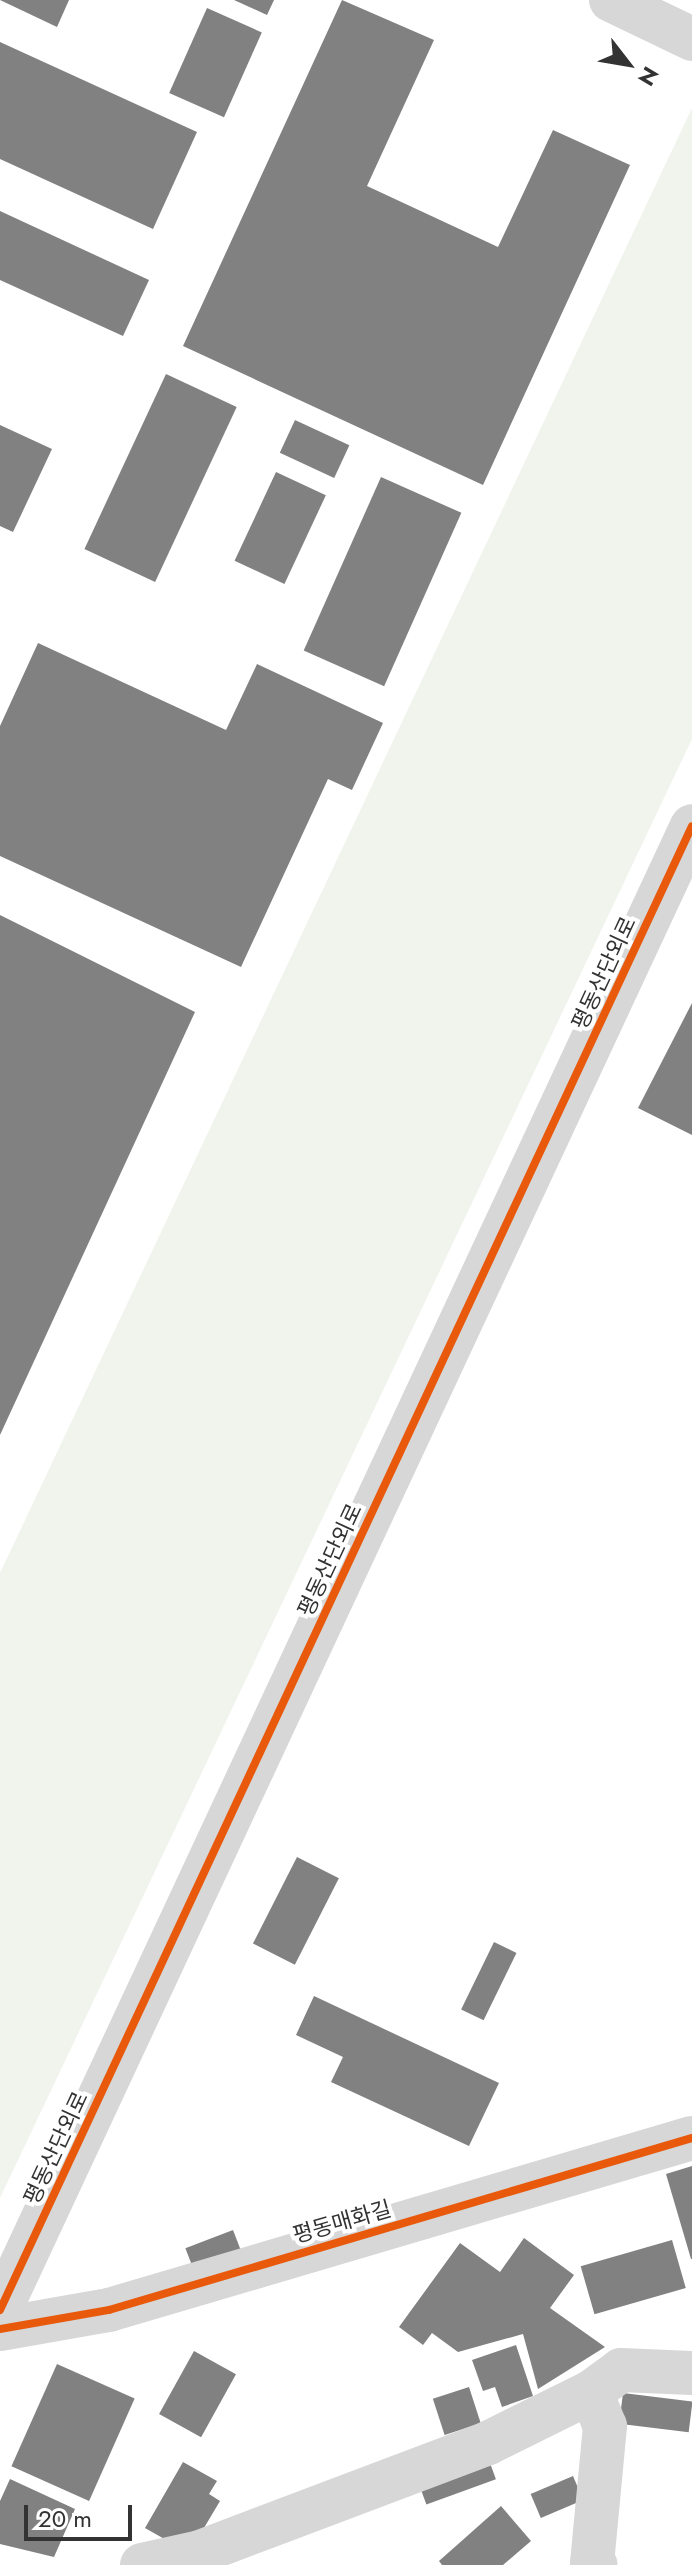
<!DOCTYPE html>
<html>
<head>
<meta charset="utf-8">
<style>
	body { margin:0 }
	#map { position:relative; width:692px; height:2565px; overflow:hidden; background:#fff; font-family:Jost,"Noto Sans KR",sans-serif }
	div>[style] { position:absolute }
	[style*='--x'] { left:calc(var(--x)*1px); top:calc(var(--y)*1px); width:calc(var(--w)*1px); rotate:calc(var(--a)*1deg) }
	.green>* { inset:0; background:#f1f4ed }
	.building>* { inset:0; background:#818181; transform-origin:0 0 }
	.minor>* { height:44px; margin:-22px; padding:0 22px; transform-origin:22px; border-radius:22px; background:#d7d7d7 }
	.cycleway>* { height:8px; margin:-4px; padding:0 4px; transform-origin:4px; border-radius:4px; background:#e8590c }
	span { translate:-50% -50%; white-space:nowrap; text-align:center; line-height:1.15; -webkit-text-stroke:8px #fff; paint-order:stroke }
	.street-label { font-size:22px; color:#333 }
	.north { position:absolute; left:588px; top:24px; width:80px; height:80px; -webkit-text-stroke:6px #fff; paint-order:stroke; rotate:121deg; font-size:22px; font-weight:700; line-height:32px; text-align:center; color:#333 }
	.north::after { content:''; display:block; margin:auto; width:28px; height:36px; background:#333; clip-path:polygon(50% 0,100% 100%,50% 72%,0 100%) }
	.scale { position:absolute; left:24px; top:2505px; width:108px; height:36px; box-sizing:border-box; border:4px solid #333; border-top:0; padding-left:10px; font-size:24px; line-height:28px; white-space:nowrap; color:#333; -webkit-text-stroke:6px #fff; paint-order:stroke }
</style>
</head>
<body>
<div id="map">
	<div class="green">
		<i style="clip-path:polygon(692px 108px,692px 739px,0 2198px,0 1573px)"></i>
	</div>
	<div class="building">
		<i style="clip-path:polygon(0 0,69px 0,57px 27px)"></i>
		<i style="clip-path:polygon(234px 0,274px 0,267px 15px)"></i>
		<i style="clip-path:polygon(342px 0,434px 40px,367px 186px,498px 247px,553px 130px,630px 165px,483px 485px,183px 346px)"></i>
		<i style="left:207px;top:8px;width:60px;height:93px;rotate:24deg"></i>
		<i style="clip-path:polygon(0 42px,197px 132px,153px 229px,0 159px)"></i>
		<i style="clip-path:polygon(0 211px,149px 280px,123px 336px,0 280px)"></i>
		<i style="left:166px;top:374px;width:78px;height:193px;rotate:25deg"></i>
		<i style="left:295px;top:420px;width:60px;height:36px;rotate:25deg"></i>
		<i style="clip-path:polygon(0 425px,52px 449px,13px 532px,0 526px)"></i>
		<i style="left:276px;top:472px;width:55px;height:98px;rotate:25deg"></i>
		<i style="left:381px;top:477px;width:88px;height:190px;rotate:24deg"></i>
		<i style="clip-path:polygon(38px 643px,226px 730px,257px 664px,383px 723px,352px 790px,328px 779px,241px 967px,0 856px,0 726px)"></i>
		<i style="clip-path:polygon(0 915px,195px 1012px,0 1435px)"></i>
		<i style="clip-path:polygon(692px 1003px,692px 1135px,638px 1108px)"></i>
		<i style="left:297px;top:1857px;width:47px;height:97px;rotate:27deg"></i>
		<i style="left:494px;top:1942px;width:25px;height:75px;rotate:26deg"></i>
		<i style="clip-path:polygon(314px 1996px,499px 2083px,469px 2146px,331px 2082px,343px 2057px,296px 2035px)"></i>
		<i style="clip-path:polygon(692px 2166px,692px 2259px,691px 2259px,666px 2174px)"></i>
		<i style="left:233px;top:2230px;width:22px;height:51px;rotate:69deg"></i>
		<i style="clip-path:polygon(524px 2238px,574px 2275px,550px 2308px,605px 2347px,538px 2389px,523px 2334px,458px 2352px,432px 2333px,423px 2345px,399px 2327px,460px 2243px,500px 2272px)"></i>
		<i style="left:672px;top:2240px;width:50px;height:95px;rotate:74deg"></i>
		<i style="clip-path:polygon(516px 2345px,533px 2396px,502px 2407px,495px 2387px,483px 2391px,472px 2360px)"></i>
		<i style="left:194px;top:2351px;width:48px;height:72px;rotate:29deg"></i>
		<i style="left:57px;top:2364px;width:85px;height:112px;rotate:24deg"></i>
		<i style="left:469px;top:2387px;width:38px;height:38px;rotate:72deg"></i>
		<i style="left:623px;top:2393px;width:70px;height:31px;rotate:7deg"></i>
		<i style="left:486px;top:2452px;width:29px;height:74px;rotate:70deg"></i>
		<i style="clip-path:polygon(183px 2462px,217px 2481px,209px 2494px,220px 2501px,198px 2538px,175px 2545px,145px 2528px)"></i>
		<i style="left:573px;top:2476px;width:26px;height:46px;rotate:67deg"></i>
		<i style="clip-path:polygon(10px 2479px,75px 2509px,54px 2557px,0 2544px,0 2501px)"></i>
		<i style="clip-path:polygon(501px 2506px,531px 2541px,503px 2565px,442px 2565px,439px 2561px)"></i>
	</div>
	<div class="minor">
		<i style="--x:611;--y:0;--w:90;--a:25.7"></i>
		<i style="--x:0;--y:2310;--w:1637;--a:-65"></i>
		<i style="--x:0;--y:2329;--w:111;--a:-9.9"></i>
		<i style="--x:109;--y:2310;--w:608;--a:-16.44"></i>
		<i style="--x:591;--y:2392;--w:37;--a:68"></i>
		<i style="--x:605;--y:2426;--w:138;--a:95.4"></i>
		<i style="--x:592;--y:2563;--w:4;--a:27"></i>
		<i style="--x:142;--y:2565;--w:59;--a:-12.6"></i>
		<i style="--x:200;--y:2552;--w:308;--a:-20.7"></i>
		<i style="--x:488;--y:2443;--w:115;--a:-26.3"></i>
		<i style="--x:591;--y:2392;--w:37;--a:-36"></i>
		<i style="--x:621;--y:2370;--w:71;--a:2.4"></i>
	</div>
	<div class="cycleway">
		<i style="--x:0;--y:2310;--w:1637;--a:-65"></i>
		<i style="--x:0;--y:2329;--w:111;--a:-9.9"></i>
		<i style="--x:109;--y:2310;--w:608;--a:-16.44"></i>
	</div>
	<div class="street-label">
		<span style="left:604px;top:973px;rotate:-65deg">평동산단외로</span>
		<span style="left:330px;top:1560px;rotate:-65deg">평동산단외로</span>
		<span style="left:56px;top:2148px;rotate:-65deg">평동산단외로</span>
		<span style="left:342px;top:2222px;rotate:-16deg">평동매화길</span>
	</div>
	<div class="north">N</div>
	<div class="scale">20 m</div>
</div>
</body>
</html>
